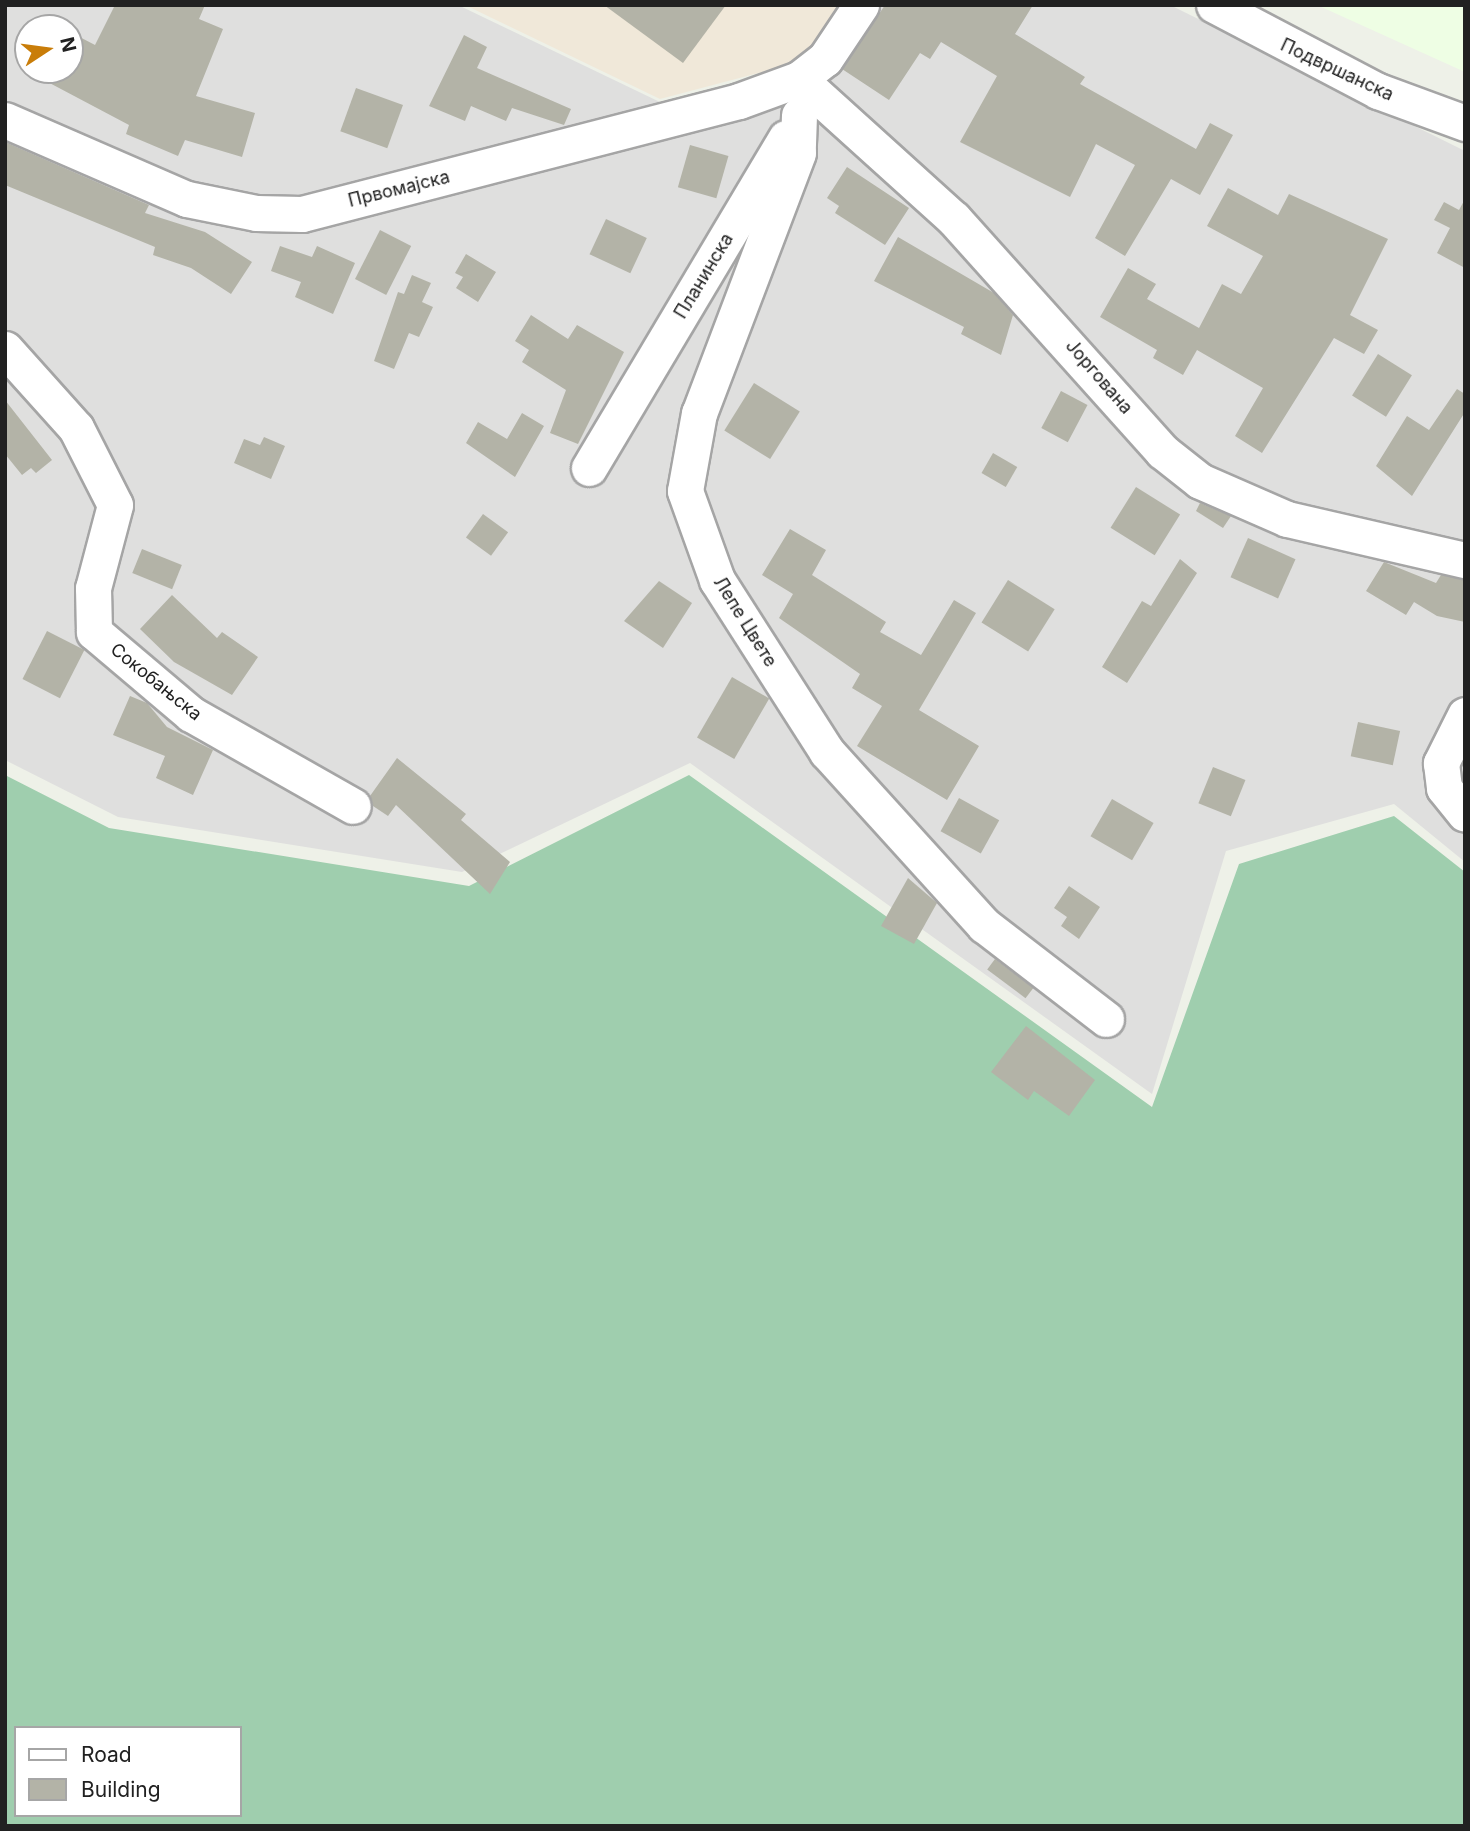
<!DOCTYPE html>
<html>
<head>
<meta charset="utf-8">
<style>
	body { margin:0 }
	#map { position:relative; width:1470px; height:1831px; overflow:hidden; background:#eef1e8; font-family:Inter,sans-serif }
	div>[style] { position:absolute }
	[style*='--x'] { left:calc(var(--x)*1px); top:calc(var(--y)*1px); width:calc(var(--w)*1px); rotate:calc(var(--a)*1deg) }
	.residential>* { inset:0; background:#dfdfde }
	.commercial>* { inset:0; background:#f0e8d9 }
	.education>* { inset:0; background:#eefee4 }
	.forest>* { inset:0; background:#9fceae }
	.building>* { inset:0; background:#b3b3a7; transform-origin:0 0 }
	.roads { filter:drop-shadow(2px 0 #a5a5a5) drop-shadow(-2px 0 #a5a5a5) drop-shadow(0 2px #a5a5a5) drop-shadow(0 -2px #a5a5a5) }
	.minor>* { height:35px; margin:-17.5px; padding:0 17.5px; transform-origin:17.5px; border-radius:17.5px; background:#fff }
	span { translate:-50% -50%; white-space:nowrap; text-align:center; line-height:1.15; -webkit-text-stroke:5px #fff; paint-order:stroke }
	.street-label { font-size:18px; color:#212121 }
	.frame { position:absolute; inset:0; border:7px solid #212121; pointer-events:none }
	.legend { position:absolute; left:14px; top:1726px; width:228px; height:91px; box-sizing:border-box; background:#fff; border:2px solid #a6a6a6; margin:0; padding:9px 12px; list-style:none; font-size:21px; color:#212121 }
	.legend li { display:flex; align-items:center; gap:14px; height:35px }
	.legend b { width:35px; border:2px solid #a6a6a6 }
	.north { position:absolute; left:14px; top:14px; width:70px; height:70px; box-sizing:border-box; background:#fff; border:2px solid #a6a6a6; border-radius:50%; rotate:77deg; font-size:19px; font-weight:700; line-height:28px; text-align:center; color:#212121 }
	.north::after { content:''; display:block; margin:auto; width:24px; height:32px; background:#c97d09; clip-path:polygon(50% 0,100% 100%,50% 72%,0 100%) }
</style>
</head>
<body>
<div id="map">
	<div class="residential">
		<i style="clip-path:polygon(evenodd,5px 5px,458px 5px,662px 103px,836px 60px,876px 5px,1170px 5px,1465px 151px,1465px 862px,1394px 804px,1226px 851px,1152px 1094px,690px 763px,462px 872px,118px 817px,5px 760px,5px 5px,28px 28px,70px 28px,70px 70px,28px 70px,28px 28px)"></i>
	</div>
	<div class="commercial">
		<i style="clip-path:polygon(465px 5px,853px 5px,819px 57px,660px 99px)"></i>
	</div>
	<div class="education">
		<i style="clip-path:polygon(1317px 5px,1465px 5px,1465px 72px)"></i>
	</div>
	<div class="forest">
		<i style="clip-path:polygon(evenodd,5px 775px,109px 828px,469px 886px,689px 775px,1152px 1107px,1239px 864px,1394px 816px,1465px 872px,1465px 1826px,5px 1826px,5px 775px,16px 1728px,240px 1728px,240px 1815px,16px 1815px,16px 1728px)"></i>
	</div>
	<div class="building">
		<i style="clip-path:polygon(115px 5px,205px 5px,199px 19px,223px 29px,196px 96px,255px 113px,242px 157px,185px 140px,178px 156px,126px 134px,129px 125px,25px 70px,70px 70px,70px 32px,95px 45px)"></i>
		<i style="clip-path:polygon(604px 5px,726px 5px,683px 63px)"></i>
		<i style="clip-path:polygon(885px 5px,1033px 5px,1015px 34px,1085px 77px,1080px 84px,1196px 149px,1210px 123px,1233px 135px,1200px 195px,1171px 179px,1125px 256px,1095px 238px,1135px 165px,1096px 144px,1070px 197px,960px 142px,997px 76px,941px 42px,930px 59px,920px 53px,889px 100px,842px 69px)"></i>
		<i style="clip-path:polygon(464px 35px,487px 47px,477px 68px,571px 109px,564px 125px,512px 108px,506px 121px,471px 106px,465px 121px,429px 106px)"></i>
		<i style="left:356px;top:88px;width:50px;height:46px;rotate:20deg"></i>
		<i style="clip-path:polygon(5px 142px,149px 205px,145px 213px,205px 232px,252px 262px,231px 294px,191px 268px,153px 255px,155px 247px,5px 185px)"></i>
		<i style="left:690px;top:145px;width:40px;height:44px;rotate:16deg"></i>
		<i style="clip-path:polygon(847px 167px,909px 208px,885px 245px,835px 213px,839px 206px,827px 198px)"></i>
		<i style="clip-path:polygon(1228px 188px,1278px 215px,1289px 194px,1388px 239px,1350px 315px,1378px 330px,1364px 354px,1334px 338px,1262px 453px,1235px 436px,1263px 388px,1197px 350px,1183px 375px,1153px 358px,1157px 350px,1100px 317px,1128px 268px,1156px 284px,1147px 299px,1199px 328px,1222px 284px,1241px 294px,1263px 256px,1207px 226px)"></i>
		<i style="clip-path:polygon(1465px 199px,1465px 268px,1437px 253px,1450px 228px,1434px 220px,1444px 202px,1459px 210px)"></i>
		<i style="left:606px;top:219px;width:45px;height:39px;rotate:25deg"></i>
		<i style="left:380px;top:230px;width:35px;height:55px;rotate:27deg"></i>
		<i style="clip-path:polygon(898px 237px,994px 293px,1013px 315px,1001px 355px,961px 334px,964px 327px,874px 281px)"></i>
		<i style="clip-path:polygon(280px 246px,312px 257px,317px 246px,355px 263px,333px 314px,295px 297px,301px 282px,271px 271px)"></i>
		<i style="clip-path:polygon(466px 254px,496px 272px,478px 302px,456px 288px,463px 277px,455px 273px)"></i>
		<i style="clip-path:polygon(412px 275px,431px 283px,422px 302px,433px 307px,419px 337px,409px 333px,394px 369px,374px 361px,398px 292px,404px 294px)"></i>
		<i style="clip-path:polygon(531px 315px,568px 339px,577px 325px,624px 352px,578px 444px,550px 433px,566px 390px,522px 362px,529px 350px,515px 341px)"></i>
		<i style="left:1378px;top:354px;width:40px;height:49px;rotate:32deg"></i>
		<i style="left:754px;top:383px;width:54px;height:56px;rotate:32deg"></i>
		<i style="clip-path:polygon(1457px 389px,1465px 394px,1465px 412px,1412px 496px,1376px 466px,1407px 416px,1429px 430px)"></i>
		<i style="left:1061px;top:391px;width:30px;height:42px;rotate:28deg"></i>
		<i style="clip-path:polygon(5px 400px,52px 460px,36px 473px,31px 468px,22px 475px,5px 454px)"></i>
		<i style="clip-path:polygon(522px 413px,544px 426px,515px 477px,466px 443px,478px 422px,507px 439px)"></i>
		<i style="clip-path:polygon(264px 437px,285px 446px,271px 479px,234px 463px,244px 439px,260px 445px)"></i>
		<i style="left:993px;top:453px;width:28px;height:23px;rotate:30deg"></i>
		<i style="left:1136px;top:487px;width:52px;height:48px;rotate:32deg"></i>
		<i style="clip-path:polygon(1200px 503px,1231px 516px,1223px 528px,1196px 511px)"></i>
		<i style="left:483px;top:514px;width:31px;height:29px;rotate:36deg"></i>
		<i style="clip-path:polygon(790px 529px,826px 550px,812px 575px,886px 622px,880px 632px,921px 655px,954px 600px,976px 613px,919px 710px,979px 746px,947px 800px,857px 746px,882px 706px,852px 688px,860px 674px,779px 618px,793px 594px,762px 575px)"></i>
		<i style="left:1248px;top:538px;width:52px;height:43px;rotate:24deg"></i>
		<i style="left:142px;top:549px;width:43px;height:26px;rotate:22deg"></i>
		<i style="clip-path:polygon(1180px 559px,1197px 573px,1127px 683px,1102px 667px,1142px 601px,1151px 606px)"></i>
		<i style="clip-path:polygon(1384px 562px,1436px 583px,1441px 575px,1465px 580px,1465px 622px,1437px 616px,1414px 602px,1406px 615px,1366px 591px)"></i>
		<i style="left:1008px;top:580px;width:55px;height:50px;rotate:32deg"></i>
		<i style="clip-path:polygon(659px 581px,692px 603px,663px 648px,624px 621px)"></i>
		<i style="clip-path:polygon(172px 595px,217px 638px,222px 632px,258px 657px,232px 695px,174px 662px,140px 629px)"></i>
		<i style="left:47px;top:631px;width:42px;height:54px;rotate:27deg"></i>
		<i style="left:732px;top:677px;width:43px;height:70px;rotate:30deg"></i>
		<i style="clip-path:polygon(130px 696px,147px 703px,167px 727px,213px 750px,193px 795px,156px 778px,165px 756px,113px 735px)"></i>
		<i style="left:1358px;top:722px;width:43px;height:35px;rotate:12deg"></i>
		<i style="clip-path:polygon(397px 758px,466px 814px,461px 820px,510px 862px,490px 894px,396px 805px,388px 816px,373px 806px,370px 796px)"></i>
		<i style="left:1213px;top:767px;width:35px;height:39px;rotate:22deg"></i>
		<i style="left:959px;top:798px;width:46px;height:38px;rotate:29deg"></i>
		<i style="left:1112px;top:799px;width:48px;height:43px;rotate:30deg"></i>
		<i style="clip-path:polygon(908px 878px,937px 903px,914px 944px,881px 926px)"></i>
		<i style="clip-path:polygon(1069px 886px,1100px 907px,1079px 939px,1061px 926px,1067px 917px,1054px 908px)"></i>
		<i style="left:995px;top:959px;width:48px;height:13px;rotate:37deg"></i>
		<i style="clip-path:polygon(1026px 1026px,1095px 1080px,1069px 1116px,1034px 1091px,1028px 1100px,991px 1072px)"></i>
	</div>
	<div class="roads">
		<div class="minor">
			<i style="--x:1214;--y:5;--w:185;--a:27.7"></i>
			<i style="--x:1378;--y:91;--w:93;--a:20.2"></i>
			<i style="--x:799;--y:79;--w:209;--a:42.1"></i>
			<i style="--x:954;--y:219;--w:312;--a:48.1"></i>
			<i style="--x:1162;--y:451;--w:48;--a:38.3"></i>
			<i style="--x:1200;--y:481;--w:95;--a:23.6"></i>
			<i style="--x:1287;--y:519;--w:183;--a:13"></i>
			<i style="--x:799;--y:115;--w:38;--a:92"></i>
			<i style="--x:798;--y:153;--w:278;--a:110.8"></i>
			<i style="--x:699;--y:413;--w:79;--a:100.2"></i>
			<i style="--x:685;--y:491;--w:95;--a:70.2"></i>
			<i style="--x:717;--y:580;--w:204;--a:57.4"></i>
			<i style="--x:827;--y:752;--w:234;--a:47.8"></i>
			<i style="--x:984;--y:925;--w:154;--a:37.6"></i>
			<i style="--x:5;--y:120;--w:198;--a:23.5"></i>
			<i style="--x:187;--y:199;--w:70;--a:11.5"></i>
			<i style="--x:256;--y:213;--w:46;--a:1.2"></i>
			<i style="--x:302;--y:214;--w:451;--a:-14.5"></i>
			<i style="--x:739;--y:101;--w:64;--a:-20.1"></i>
			<i style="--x:799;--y:79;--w:33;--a:-38"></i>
			<i style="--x:825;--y:59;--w:65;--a:-56.3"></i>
			<i style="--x:5;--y:349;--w:106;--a:48.1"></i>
			<i style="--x:76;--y:428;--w:86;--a:63.1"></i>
			<i style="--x:115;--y:505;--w:86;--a:104.8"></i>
			<i style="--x:93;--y:588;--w:44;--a:88.7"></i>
			<i style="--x:94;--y:632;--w:127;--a:40.2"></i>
			<i style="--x:191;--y:714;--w:186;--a:29.6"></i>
			<i style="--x:589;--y:468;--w:384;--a:-59.2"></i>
			<i style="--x:1465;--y:715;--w:54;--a:116.6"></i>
			<i style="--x:1441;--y:763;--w:25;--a:83"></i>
			<i style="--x:1444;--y:788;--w:33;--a:51"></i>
		</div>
	</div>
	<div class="street-label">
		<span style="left:1337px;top:70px;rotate:25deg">Подвршанска</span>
		<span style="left:399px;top:189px;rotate:-14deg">Првомајска</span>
		<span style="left:704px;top:276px;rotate:-59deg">Планинска</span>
		<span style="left:1099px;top:377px;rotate:49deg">Јоргована</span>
		<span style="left:745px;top:622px;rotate:58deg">Лепе Цвете</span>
		<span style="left:156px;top:682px;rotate:39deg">Сокобањска</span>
	</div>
	<div class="frame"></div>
	<ul class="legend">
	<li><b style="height:9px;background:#fff"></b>Road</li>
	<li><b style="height:19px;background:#b3b3a7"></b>Building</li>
	</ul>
	<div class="north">N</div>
</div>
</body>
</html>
